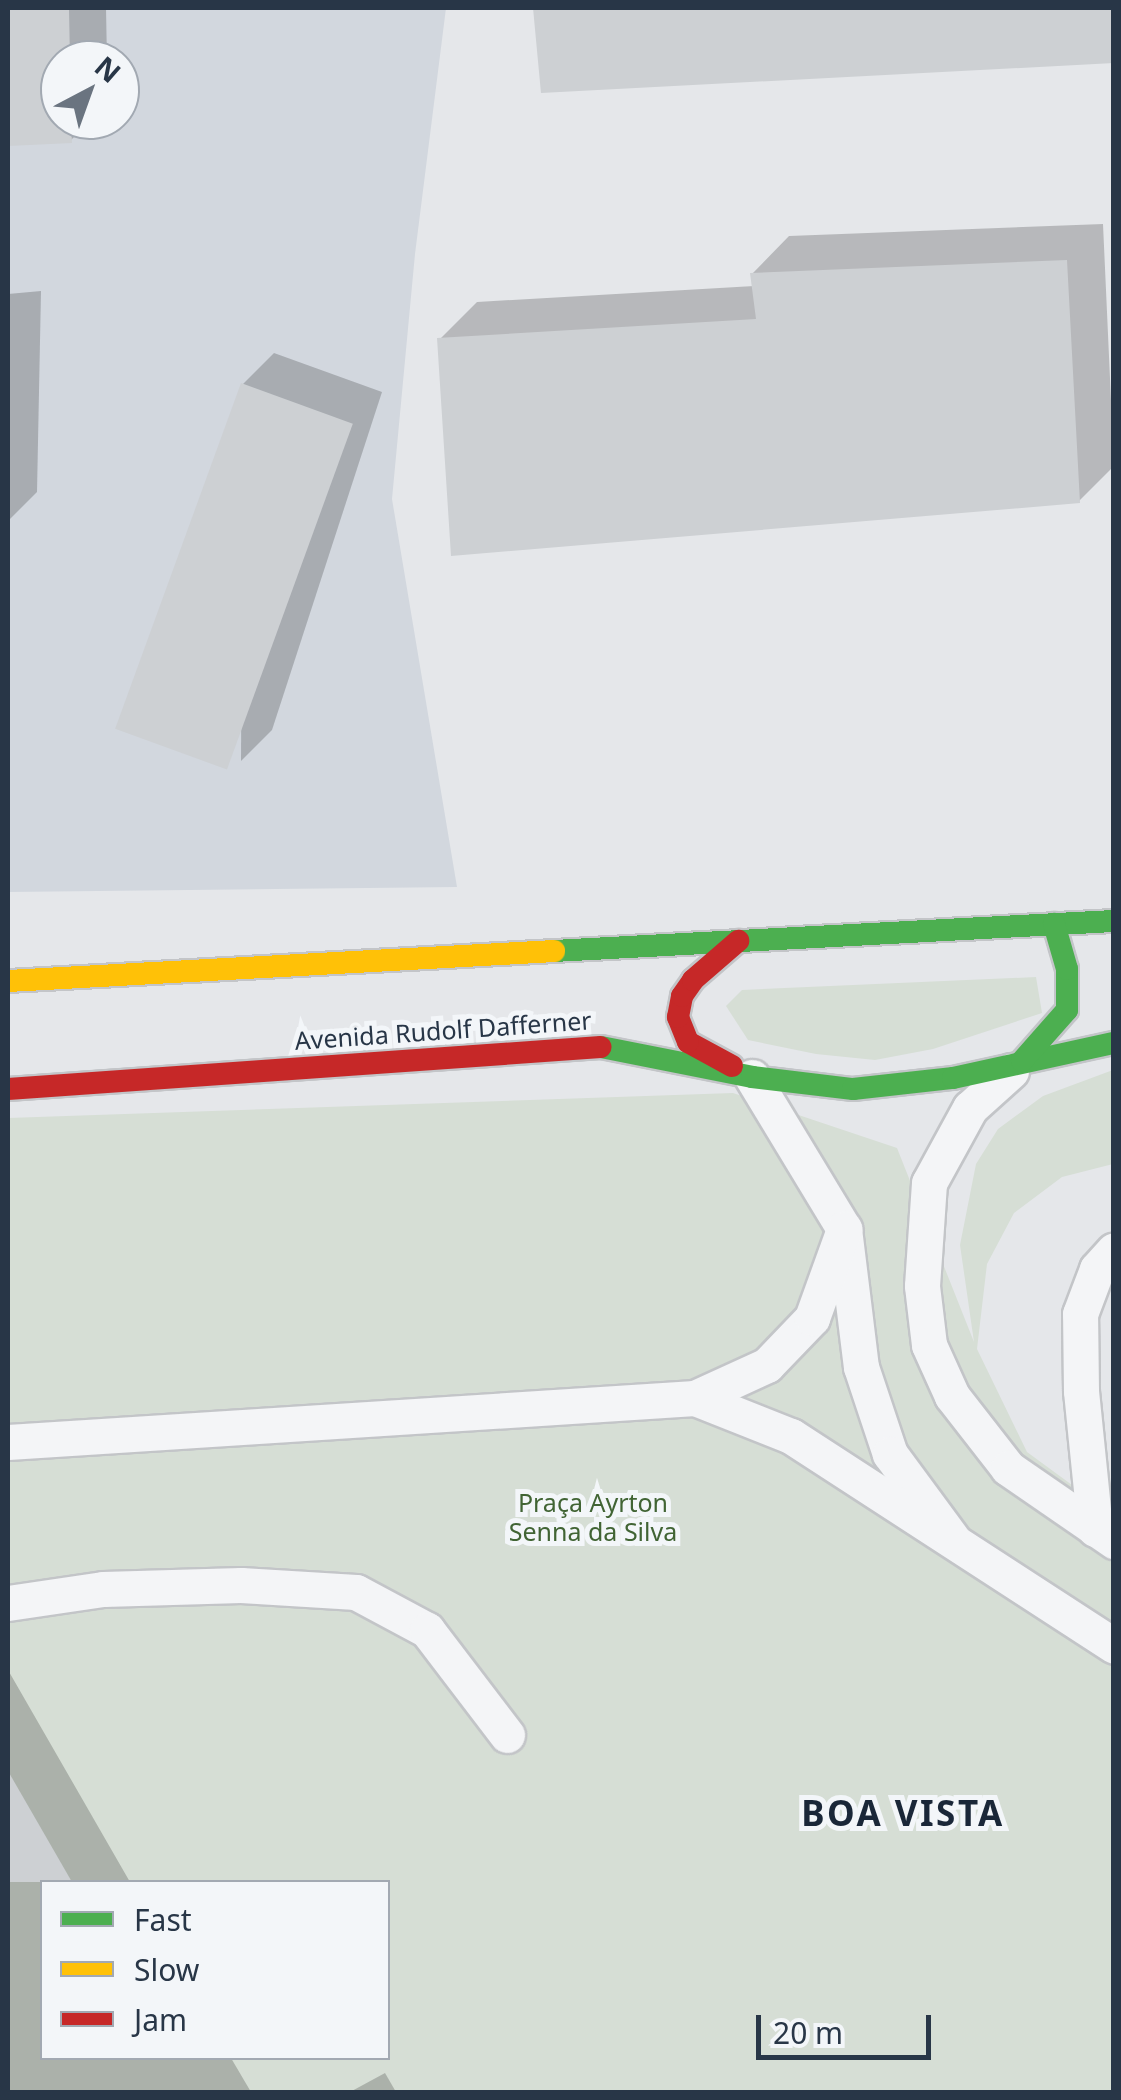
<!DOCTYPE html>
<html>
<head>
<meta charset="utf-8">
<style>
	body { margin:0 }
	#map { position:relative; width:1121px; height:2100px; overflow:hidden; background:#e5e7ea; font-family:"Noto Sans",sans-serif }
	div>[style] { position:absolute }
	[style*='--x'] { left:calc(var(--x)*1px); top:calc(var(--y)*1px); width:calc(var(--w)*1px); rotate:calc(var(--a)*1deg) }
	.built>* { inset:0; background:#d2d7de }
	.green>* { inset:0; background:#d6ded5 }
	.shadow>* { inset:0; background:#0003 }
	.building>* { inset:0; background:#cdd0d3; transform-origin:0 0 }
	.roads { filter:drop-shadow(2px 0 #c3c5c8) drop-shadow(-2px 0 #c3c5c8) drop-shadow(0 2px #c3c5c8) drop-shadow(0 -2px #c3c5c8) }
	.lane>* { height:35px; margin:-17.5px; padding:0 17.5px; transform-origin:17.5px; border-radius:17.5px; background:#f4f5f7 }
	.fast>* { height:22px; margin:-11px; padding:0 11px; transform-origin:11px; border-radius:11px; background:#4caf50 }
	.slow>* { height:22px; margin:-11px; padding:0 11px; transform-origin:11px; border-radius:11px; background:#ffc107 }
	.jam>* { height:22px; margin:-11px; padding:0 11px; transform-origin:11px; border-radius:11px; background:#c62828 }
	span { translate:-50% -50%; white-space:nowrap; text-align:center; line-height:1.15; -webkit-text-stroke:10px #f3f6f9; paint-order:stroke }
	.street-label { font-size:25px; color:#283647 }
	.park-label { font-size:25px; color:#416434 }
	.district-label { font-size:35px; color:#1a2738; font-weight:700; letter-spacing:2.5px }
	.frame { position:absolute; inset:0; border:10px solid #283647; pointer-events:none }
	.legend { position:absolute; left:40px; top:1880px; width:350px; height:180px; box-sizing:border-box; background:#f3f6f9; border:2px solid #a2a9b2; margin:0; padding:12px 18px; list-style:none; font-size:30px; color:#283647 }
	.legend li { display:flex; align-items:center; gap:20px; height:50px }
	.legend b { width:50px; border:2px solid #a2a9b2 }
	.north { position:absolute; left:40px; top:40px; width:100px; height:100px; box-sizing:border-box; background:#f3f6f9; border:2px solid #a2a9b2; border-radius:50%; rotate:41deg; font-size:28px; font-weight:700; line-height:40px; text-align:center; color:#283647 }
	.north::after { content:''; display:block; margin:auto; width:35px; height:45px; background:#6a7480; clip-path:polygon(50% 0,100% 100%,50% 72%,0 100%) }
	.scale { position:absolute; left:756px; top:2015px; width:175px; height:45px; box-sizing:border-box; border:5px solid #283647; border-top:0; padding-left:12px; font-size:30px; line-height:35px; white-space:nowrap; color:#283647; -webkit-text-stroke:8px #f3f6f9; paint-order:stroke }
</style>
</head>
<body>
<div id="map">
	<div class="built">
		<i style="clip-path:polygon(evenodd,8px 8px,446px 8px,415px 254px,392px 499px,457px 887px,8px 892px,8px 8px,60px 60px,120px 60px,120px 120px,60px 120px,60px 60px)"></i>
	</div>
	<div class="green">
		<i style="clip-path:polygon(1036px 977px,1042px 1013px,933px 1049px,875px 1060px,816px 1054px,748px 1040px,726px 1006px,742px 990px)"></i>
		<i style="clip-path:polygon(evenodd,1113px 1070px,1113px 1164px,1062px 1177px,1014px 1213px,987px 1264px,977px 1349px,1027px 1452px,1113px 1515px,1113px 2092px,8px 2092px,8px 1118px,733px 1093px,897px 1148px,974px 1342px,960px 1245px,976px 1164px,998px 1129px,1043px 1096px,1113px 1070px,42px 1882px,388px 1882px,388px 2058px,42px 2058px,42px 1882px)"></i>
	</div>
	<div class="shadow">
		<i style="clip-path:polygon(8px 8px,106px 8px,107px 60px,60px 60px,60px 120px,91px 120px,71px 140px,8px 143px)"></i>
		<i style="clip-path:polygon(536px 8px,1114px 8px,1114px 61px,543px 90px)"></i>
		<i style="clip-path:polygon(1103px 224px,1114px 466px,1079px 501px,440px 339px,477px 302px,754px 286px,752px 274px,789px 236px)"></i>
		<i style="clip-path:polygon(41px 291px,37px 492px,8px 521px,8px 294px)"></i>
		<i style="clip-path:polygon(274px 353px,382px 392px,272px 730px,241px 761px,243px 384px)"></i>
		<i style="clip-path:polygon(8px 1670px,130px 1882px,42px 1882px,42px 2058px,231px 2058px,251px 2092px,8px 2092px)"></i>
		<i style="clip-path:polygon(385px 2073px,396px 2092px,350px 2092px)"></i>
	</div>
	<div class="building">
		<i style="clip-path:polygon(8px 8px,69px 8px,70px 60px,60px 60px,60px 120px,71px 120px,72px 143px,8px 146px)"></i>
		<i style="clip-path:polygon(533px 8px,1114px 8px,1114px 63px,541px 93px)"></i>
		<i style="clip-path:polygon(1067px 260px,1080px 503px,451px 556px,437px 338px,756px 319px,750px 273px)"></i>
		<i style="left:241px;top:383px;width:119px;height:368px;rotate:20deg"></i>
		<i style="clip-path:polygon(8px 1771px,72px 1882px,8px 1882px)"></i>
	</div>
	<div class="roads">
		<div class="lane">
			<i style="--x:1011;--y:1071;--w:55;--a:137.9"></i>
			<i style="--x:970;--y:1108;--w:85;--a:118.7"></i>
			<i style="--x:929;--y:1183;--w:103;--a:93.9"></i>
			<i style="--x:922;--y:1286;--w:59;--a:83.2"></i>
			<i style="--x:929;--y:1345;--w:56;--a:65.7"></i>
			<i style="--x:952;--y:1396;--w:91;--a:52.1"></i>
			<i style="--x:1008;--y:1468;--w:129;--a:34.6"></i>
			<i style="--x:752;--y:1077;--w:178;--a:58.8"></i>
			<i style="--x:844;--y:1229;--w:139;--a:83"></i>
			<i style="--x:861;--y:1367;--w:92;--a:71.6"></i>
			<i style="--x:890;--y:1454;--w:104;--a:53.6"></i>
			<i style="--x:695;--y:1398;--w:103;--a:21.6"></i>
			<i style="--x:791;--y:1436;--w:385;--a:33"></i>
			<i style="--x:8;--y:1442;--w:688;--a:-3.66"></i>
			<i style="--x:695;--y:1398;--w:79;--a:-24.6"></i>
			<i style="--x:767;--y:1365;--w:65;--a:-46.2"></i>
			<i style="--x:812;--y:1318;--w:95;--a:-70.2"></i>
			<i style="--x:1095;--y:1529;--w:139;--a:-95.8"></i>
			<i style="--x:1081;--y:1391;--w:77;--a:-90.7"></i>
			<i style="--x:1080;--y:1314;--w:48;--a:-69.3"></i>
			<i style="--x:1097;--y:1269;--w:25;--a:-48"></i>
			<i style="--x:8;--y:1603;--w:96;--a:-8.4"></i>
			<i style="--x:103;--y:1589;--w:138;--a:-1.7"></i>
			<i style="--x:241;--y:1585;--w:115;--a:3.5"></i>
			<i style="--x:356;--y:1592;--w:81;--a:28.2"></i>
			<i style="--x:427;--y:1630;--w:132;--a:52.7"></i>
		</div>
		<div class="fast">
			<i style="--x:554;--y:951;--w:561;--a:-3.07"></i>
			<i style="--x:601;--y:1047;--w:154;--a:11.2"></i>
			<i style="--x:752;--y:1077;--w:102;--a:6.8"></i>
			<i style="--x:853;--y:1089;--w:101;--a:-6.3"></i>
			<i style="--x:953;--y:1078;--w:165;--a:-12.3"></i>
			<i style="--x:1022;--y:1061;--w:68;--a:-48.6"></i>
			<i style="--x:1067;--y:1010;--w:41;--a:-90"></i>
			<i style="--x:1067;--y:969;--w:47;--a:-106.1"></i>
		</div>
		<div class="slow">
			<i style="--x:8;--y:981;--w:547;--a:-3.14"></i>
		</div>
		<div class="jam">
			<i style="--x:732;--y:1066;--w:50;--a:-151.4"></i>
			<i style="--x:688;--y:1042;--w:27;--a:-112"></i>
			<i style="--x:678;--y:1017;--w:21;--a:-79"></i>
			<i style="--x:682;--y:996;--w:19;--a:-55"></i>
			<i style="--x:693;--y:980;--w:60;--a:-40.9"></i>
			<i style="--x:8;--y:1089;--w:594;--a:-4.05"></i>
		</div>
	</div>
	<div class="street-label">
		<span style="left:443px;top:1030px;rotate:-4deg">Avenida Rudolf Dafferner</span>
	</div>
	<div class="park-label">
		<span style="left:593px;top:1517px">Praça Ayrton<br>Senna da Silva</span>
	</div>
	<div class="district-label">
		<span style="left:903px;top:1813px">BOA VISTA</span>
	</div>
	<div class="frame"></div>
	<ul class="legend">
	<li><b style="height:12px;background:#4caf50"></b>Fast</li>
	<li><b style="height:12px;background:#ffc107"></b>Slow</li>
	<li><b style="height:12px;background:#c62828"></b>Jam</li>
	</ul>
	<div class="north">N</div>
	<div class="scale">20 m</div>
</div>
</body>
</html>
